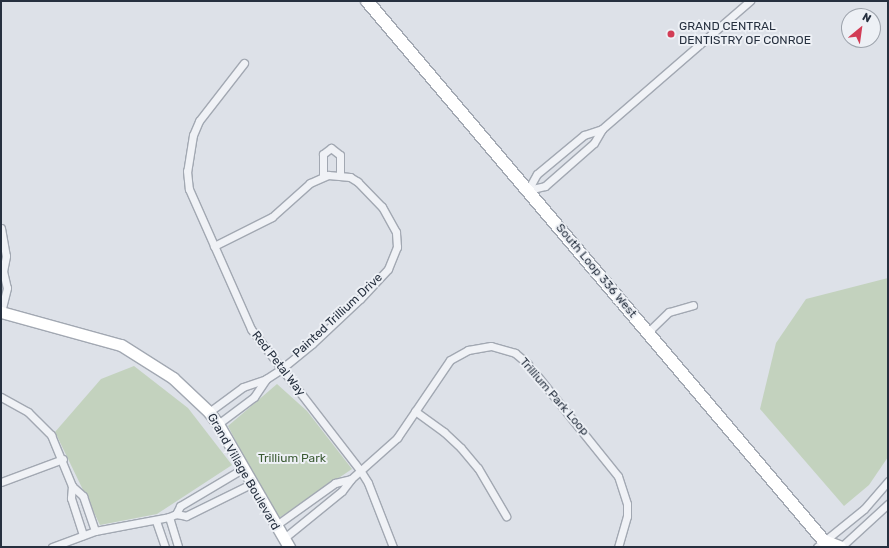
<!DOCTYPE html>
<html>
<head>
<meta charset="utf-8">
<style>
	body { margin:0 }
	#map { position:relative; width:889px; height:548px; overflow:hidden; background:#dde1e8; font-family:Rubik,sans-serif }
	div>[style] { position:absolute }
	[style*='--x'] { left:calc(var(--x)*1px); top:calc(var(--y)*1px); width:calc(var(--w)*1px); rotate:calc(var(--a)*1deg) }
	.green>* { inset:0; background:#c3d2be }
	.roads { filter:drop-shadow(1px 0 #a2a8b2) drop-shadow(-1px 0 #a2a8b2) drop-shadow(0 1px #a2a8b2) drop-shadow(0 -1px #a2a8b2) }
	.street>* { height:7px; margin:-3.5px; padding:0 3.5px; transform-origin:3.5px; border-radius:3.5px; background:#f0f2f6 }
	.secondary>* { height:11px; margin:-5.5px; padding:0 5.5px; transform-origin:5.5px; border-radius:5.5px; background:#fff }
	.primary>* { height:12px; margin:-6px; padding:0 6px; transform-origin:6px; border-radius:6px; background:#fff }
	.dots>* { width:11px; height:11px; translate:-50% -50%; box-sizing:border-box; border:2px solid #edf0f5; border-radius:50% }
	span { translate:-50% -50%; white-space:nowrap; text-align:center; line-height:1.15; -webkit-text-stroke:4px #edf0f5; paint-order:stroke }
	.poi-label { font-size:12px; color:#26303f }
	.left { translate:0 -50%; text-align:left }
	.street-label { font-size:12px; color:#26303f }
	.park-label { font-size:12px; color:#3b5b33 }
	.frame { position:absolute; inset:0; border:2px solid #26303f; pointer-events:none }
	.north { position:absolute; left:841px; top:8px; width:40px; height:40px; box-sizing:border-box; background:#edf0f5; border:1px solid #9da3ac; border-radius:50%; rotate:29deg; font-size:11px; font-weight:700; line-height:16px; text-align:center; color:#26303f }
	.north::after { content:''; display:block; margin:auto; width:14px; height:18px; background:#d23d56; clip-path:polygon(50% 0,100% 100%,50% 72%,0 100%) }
</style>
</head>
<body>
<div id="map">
	<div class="green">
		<i style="clip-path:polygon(888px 278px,888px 457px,869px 485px,844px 506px,760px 409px,776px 343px,806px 299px)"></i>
		<i style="clip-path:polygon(134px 366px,188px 408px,232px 465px,157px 514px,100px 525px,55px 432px,101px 379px)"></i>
		<i style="clip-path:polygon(277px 384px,307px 411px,352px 469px,276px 520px,228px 426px)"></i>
	</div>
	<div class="roads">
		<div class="street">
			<i style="--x:244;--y:63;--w:73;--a:127.8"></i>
			<i style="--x:199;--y:121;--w:15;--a:113"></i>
			<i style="--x:193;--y:135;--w:36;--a:99"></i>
			<i style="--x:187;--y:171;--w:18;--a:84"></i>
			<i style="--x:189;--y:189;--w:153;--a:66.1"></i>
			<i style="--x:251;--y:329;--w:178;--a:52.3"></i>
			<i style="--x:360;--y:470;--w:15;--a:58"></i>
			<i style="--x:368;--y:483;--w:69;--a:68.7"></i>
			<i style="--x:323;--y:176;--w:22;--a:-90"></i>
			<i style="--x:323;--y:154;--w:10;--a:-37"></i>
			<i style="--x:331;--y:148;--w:11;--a:38"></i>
			<i style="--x:340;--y:155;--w:19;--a:90"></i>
			<i style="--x:528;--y:190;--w:17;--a:-13"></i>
			<i style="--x:545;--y:186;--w:65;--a:-41.3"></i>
			<i style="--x:594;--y:143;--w:16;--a:-60"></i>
			<i style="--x:602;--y:129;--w:196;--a:-40.9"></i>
			<i style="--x:528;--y:190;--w:18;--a:-61"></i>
			<i style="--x:537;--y:174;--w:61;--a:-39.7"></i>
			<i style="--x:584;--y:135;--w:19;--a:-18"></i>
			<i style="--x:1;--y:228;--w:28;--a:80"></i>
			<i style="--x:6;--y:256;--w:15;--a:101"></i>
			<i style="--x:3;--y:271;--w:17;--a:77"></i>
			<i style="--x:7;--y:288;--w:25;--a:104"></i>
			<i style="--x:648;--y:332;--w:29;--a:-44"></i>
			<i style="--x:669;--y:312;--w:25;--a:-16"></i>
			<i style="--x:1;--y:397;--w:31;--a:29"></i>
			<i style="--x:28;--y:412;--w:33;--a:45"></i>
			<i style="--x:51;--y:435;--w:55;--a:67.6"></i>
			<i style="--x:72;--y:486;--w:12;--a:95"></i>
			<i style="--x:71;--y:498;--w:39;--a:72"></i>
			<i style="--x:415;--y:411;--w:36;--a:36"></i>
			<i style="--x:444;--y:432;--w:23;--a:43"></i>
			<i style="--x:461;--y:448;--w:26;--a:50"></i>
			<i style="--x:478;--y:468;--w:56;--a:59.7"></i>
			<i style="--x:209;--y:412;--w:42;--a:-36.3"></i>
			<i style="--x:243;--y:387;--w:24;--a:-19"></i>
			<i style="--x:266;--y:379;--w:17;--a:-33"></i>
			<i style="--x:280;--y:370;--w:41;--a:-39.1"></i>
			<i style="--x:312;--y:344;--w:66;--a:-43.2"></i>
			<i style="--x:360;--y:299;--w:41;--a:-47"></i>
			<i style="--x:388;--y:269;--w:24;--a:-68"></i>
			<i style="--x:397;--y:247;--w:15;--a:-94"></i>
			<i style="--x:396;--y:232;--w:29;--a:-119"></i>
			<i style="--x:382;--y:207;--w:35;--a:-134"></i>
			<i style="--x:358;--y:182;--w:9;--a:-148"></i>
			<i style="--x:350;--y:177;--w:22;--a:-175"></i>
			<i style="--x:328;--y:175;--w:20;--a:156"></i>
			<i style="--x:310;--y:183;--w:51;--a:138.2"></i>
			<i style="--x:272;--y:217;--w:65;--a:153.4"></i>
			<i style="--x:218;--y:424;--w:45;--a:-36.9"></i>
			<i style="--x:254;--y:397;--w:22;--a:-56"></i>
			<i style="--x:1;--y:482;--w:66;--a:-20.4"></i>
			<i style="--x:72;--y:486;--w:15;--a:42"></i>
			<i style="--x:83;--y:496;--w:37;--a:71"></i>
			<i style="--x:176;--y:514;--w:10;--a:11"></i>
			<i style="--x:186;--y:516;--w:72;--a:-26.2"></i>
			<i style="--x:169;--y:517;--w:31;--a:73"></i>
			<i style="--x:156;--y:521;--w:28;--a:71"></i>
			<i style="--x:275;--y:526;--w:74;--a:-35.6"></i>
			<i style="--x:335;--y:483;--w:16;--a:-14"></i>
			<i style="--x:283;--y:539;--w:76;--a:-39.1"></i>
			<i style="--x:342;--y:491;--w:15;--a:-53"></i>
			<i style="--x:351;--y:479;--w:62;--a:-41.7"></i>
			<i style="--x:397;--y:438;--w:94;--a:-55.8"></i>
			<i style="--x:450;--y:360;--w:21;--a:-29"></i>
			<i style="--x:468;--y:350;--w:23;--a:-10"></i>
			<i style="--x:491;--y:346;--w:25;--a:16"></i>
			<i style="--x:515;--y:353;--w:16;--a:40"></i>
			<i style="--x:527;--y:363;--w:145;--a:51.2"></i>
			<i style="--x:618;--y:476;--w:29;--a:72"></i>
			<i style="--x:627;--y:504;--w:12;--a:90"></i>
			<i style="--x:627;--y:516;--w:32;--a:106"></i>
			<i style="--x:52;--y:547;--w:46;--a:-20.4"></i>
			<i style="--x:95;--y:531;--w:75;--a:-10.7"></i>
			<i style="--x:169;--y:517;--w:8;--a:-23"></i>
			<i style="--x:176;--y:514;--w:9;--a:-63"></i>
			<i style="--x:180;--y:506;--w:72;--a:-30.8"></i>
			<i style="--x:817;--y:547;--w:60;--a:-39"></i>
			<i style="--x:864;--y:509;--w:37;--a:-49"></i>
			<i style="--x:841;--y:547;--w:64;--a:-42.5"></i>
		</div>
		<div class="secondary">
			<i style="--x:1;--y:312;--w:124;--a:15.4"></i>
			<i style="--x:121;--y:345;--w:62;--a:32.4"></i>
			<i style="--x:173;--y:378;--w:50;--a:43.4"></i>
			<i style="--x:209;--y:412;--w:15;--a:53"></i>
			<i style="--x:218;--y:424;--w:142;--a:60"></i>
		</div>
		<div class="primary">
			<i style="--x:367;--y:1;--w:707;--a:49.76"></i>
			<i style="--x:824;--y:541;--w:17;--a:21"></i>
		</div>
	</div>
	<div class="dots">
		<i style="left:671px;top:34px;background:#d23d56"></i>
	</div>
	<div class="poi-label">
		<span class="left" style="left:679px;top:34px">GRAND CENTRAL<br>DENTISTRY OF CONROE</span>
	</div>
	<div class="street-label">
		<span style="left:596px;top:271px;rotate:50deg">South Loop 336 West</span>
		<span style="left:338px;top:316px;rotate:-43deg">Painted Trillium Drive</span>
		<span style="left:278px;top:364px;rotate:52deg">Red Petal Way</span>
		<span style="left:554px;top:397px;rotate:49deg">Trillium Park Loop</span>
		<span style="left:243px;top:472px;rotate:60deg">Grand Village Boulevard</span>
	</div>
	<div class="park-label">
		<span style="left:292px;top:459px">Trillium Park</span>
	</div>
	<div class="frame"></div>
	<div class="north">N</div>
</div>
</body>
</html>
